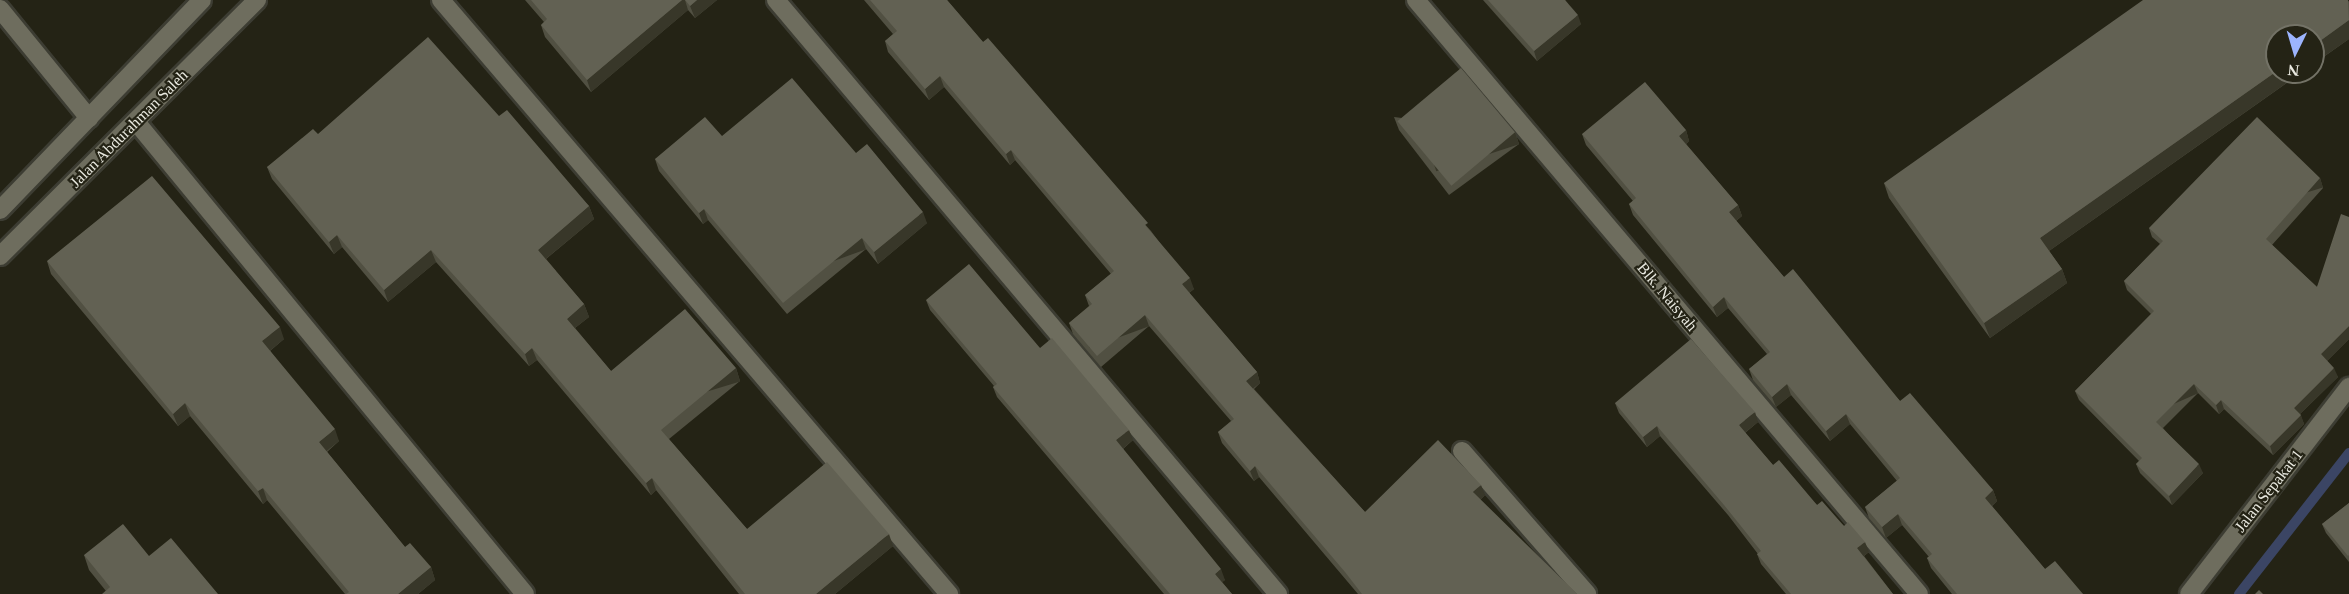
<!DOCTYPE html>
<html>
<head>
<meta charset="utf-8">
<style>
	body { margin:0 }
	#map { position:relative; width:2349px; height:594px; overflow:hidden; background:#242315; font-family:"Times New Roman",serif }
	div>[style] { position:absolute }
	[style*='--x'] { left:calc(var(--x)*1px); top:calc(var(--y)*1px); width:calc(var(--w)*1px); rotate:calc(var(--a)*1deg) }
	.stream>* { height:10px; margin:-5px; padding:0 5px; transform-origin:5px; border-radius:5px; background:#3b4564 }
	.roads { filter:drop-shadow(2px 0 #3d3d33) drop-shadow(-2px 0 #3d3d33) drop-shadow(0 2px #3d3d33) drop-shadow(0 -2px #3d3d33) }
	.street>* { height:18px; margin:-9px; padding:0 9px; transform-origin:9px; border-radius:9px; background:#6e6d5e }
	.secondary>* { height:18px; margin:-9px; padding:0 9px; transform-origin:9px; border-radius:9px; background:#6e6d5e }
	.wall>* { inset:0; background:#515042 }
	.shaded-wall>* { inset:0; background:#383729; transform-origin:0 0 }
	.building>* { inset:0; background:#626153; transform-origin:0 0 }
	span { translate:-50% -50%; white-space:nowrap; text-align:center; line-height:1.15; -webkit-text-stroke:4.5px #242315; paint-order:stroke }
	.street-label { font-size:16px; color:#e9e9e0 }
	.north { position:absolute; left:2265px; top:24px; width:60px; height:60px; box-sizing:border-box; background:#242315; border:2px solid #737266; border-radius:50%; rotate:185deg; font-size:16px; font-weight:700; line-height:24px; text-align:center; color:#e9e9e0 }
	.north::after { content:''; display:block; margin:auto; width:21px; height:27px; background:#9cb4fd; clip-path:polygon(50% 0,100% 100%,50% 72%,0 100%) }
</style>
</head>
<body>
<div id="map">
	<div class="stream">
		<i style="--x:2239;--y:594;--w:179;--a:-52"></i>
	</div>
	<div class="roads">
		<div class="street">
			<i style="--x:441;--y:0;--w:782;--a:49.46"></i>
			<i style="--x:776;--y:0;--w:778;--a:49.8"></i>
			<i style="--x:1416;--y:0;--w:778;--a:49.74"></i>
			<i style="--x:0;--y:9;--w:141;--a:50.8"></i>
			<i style="--x:137;--y:123;--w:610;--a:50.52"></i>
			<i style="--x:1462;--y:451;--w:190;--a:48.8"></i>
			<i style="--x:2189;--y:594;--w:262;--a:-52.3"></i>
		</div>
		<div class="secondary">
			<i style="--x:0;--y:210;--w:291;--a:-46.1"></i>
			<i style="--x:0;--y:256;--w:363;--a:-44.9"></i>
		</div>
	</div>
	<div class="wall">
		<i style="clip-path:polygon(525px 0,717px 0,695px 18px,688px 10px,591px 92px,545px 37px,541px 25px,544px 22px)"></i>
		<i style="clip-path:polygon(864px 0,947px 0,983px 42px,1151px 231px,1194px 289px,1189px 293px,1257px 372px,1260px 383px,1254px 389px,1365px 512px,1485px 495px,1480px 500px,1577px 594px,1358px 594px,1259px 477px,1254px 481px,1222px 443px,1218px 432px,1231px 421px,1149px 326px,1101px 367px,1073px 334px,1069px 323px,1089px 306px,1085px 295px,1111px 274px,1015px 160px,1010px 165px,944px 87px,929px 100px,888px 52px,885px 41px,893px 34px)"></i>
		<i style="clip-path:polygon(1483px 0,1565px 0,1581px 24px,1537px 61px)"></i>
		<i style="clip-path:polygon(2349px 1px,2349px 39px,2049px 251px,2062px 269px,2067px 283px,1990px 338px,1889px 198px,1884px 183px)"></i>
		<i style="clip-path:polygon(499px 116px,589px 206px,594px 219px,546px 259px,584px 304px,589px 317px,575px 328px,611px 371px,736px 368px,740px 381px,669px 439px,747px 529px,893px 546px,835px 594px,739px 594px,656px 490px,651px 495px,537px 360px,529px 366px,436px 262px,388px 302px,342px 247px,334px 254px,272px 179px,267px 167px,318px 134px)"></i>
		<i style="clip-path:polygon(1394px 117px,1515px 132px,1519px 144px,1449px 195px,1399px 130px)"></i>
		<i style="clip-path:polygon(1686px 130px,1689px 141px,1686px 144px,1738px 205px,1742px 216px,1736px 221px,1784px 277px,1900px 401px,1993px 490px,1997px 501px,1992px 506px,2045px 569px,2083px 594px,1952px 594px,1931px 568px,1927px 558px,1929px 557px,1902px 525px,1886px 538px,1869px 518px,1865px 507px,1897px 481px,1850px 424px,1830px 441px,1791px 395px,1776px 407px,1753px 380px,1749px 369px,1767px 354px,1728px 308px,1717px 317px,1633px 215px,1629px 204px,1633px 201px,1586px 145px,1582px 134px)"></i>
		<i style="clip-path:polygon(722px 136px,856px 153px,927px 223px,878px 264px,866px 249px,787px 314px,708px 220px,703px 224px,659px 171px,655px 159px)"></i>
		<i style="clip-path:polygon(2320px 178px,2323px 188px,2272px 245px,2317px 287px,2349px 217px,2349px 339px,2327px 361px,2338px 377px,2300px 414px,2304px 424px,2273px 455px,2224px 409px,2219px 414px,2198px 393px,2163px 428px,2203px 473px,2172px 505px,2140px 473px,2136px 464px,2139px 461px,2079px 400px,2075px 391px,2151px 314px,2127px 290px,2124px 281px,2160px 244px,2152px 237px,2149px 228px)"></i>
		<i style="clip-path:polygon(47px 261px,284px 339px,270px 351px,339px 441px,327px 452px,405px 547px,431px 567px,435px 580px,418px 594px,345px 594px,267px 500px,263px 504px,190px 416px,178px 426px,51px 274px)"></i>
		<i style="clip-path:polygon(926px 300px,1040px 348px,1133px 440px,1123px 449px,1225px 580px,1222px 582px,1232px 594px,1164px 594px,997px 397px,993px 387px,994px 386px,930px 310px)"></i>
		<i style="clip-path:polygon(1615px 403px,1758px 422px,1745px 433px,1773px 465px,1817px 505px,1844px 526px,1869px 552px,1864px 556px,1893px 594px,1786px 594px,1761px 564px,1757px 554px,1758px 554px,1728px 515px,1660px 436px,1647px 447px,1619px 413px)"></i>
		<i style="clip-path:polygon(2349px 503px,2349px 562px,2326px 533px,2322px 524px)"></i>
		<i style="clip-path:polygon(84px 555px,149px 556px,106px 591px,89px 570px)"></i>
	</div>
	<div class="shaded-wall">
		<i style="clip-path:polygon(682px 0,685px 0,688px 10px,591px 92px,587px 80px)"></i>
		<i style="clip-path:polygon(697px 0,717px 0,695px 18px,690px 6px)"></i>
		<i style="clip-path:polygon(1578px 15px,1581px 24px,1537px 61px,1534px 51px)"></i>
		<i style="clip-path:polygon(2349px 20px,2349px 39px,2313px 64px,2313px 46px)"></i>
		<i style="clip-path:polygon(2277px 71px,2277px 72px,2302px 72px,2046px 253px,2040px 238px)"></i>
		<i style="clip-path:polygon(940px 76px,944px 87px,929px 100px,925px 89px)"></i>
		<i style="clip-path:polygon(1686px 130px,1689px 141px,1683px 146px,1679px 136px)"></i>
		<i style="left:1515px;top:132px;width:13px;height:87px;rotate:72deg"></i>
		<i style="clip-path:polygon(1011px 150px,1015px 160px,1010px 165px,1006px 154px)"></i>
		<i style="left:2320px;top:178px;width:10px;height:81px;rotate:73deg"></i>
		<i style="clip-path:polygon(1738px 205px,1742px 216px,1733px 223px,1729px 212px)"></i>
		<i style="clip-path:polygon(589px 206px,594px 219px,542px 262px,538px 250px)"></i>
		<i style="clip-path:polygon(704px 209px,708px 220px,703px 224px,699px 213px)"></i>
		<i style="clip-path:polygon(923px 212px,927px 223px,878px 264px,874px 252px)"></i>
		<i style="clip-path:polygon(337px 235px,342px 247px,334px 254px,329px 242px)"></i>
		<i style="left:862px;top:238px;width:12px;height:102px;rotate:70deg"></i>
		<i style="clip-path:polygon(431px 250px,436px 262px,388px 302px,384px 290px)"></i>
		<i style="clip-path:polygon(2062px 269px,2067px 283px,1990px 338px,1984px 323px)"></i>
		<i style="clip-path:polygon(1190px 278px,1194px 289px,1186px 295px,1182px 284px)"></i>
		<i style="clip-path:polygon(1724px 297px,1728px 308px,1717px 317px,1713px 307px)"></i>
		<i style="clip-path:polygon(584px 304px,589px 317px,571px 331px,567px 319px)"></i>
		<i style="left:1145px;top:315px;width:12px;height:63px;rotate:70deg"></i>
		<i style="clip-path:polygon(2349px 326px,2349px 339px,2324px 364px,2321px 354px)"></i>
		<i style="clip-path:polygon(280px 327px,284px 339px,266px 354px,262px 341px)"></i>
		<i style="clip-path:polygon(532px 348px,537px 360px,529px 366px,525px 354px)"></i>
		<i style="left:736px;top:368px;width:14px;height:97px;rotate:73deg"></i>
		<i style="clip-path:polygon(2334px 368px,2338px 377px,2297px 417px,2294px 408px)"></i>
		<i style="clip-path:polygon(1257px 372px,1260px 383px,1250px 391px,1246px 381px)"></i>
		<i style="clip-path:polygon(1787px 384px,1791px 395px,1776px 407px,1772px 397px)"></i>
		<i style="left:2194px;top:384px;width:10px;height:54px;rotate:66deg"></i>
		<i style="clip-path:polygon(2221px 400px,2224px 409px,2219px 414px,2216px 405px)"></i>
		<i style="clip-path:polygon(185px 403px,190px 416px,178px 426px,173px 414px)"></i>
		<i style="clip-path:polygon(1755px 412px,1758px 422px,1742px 435px,1739px 425px)"></i>
		<i style="clip-path:polygon(1846px 414px,1850px 424px,1830px 441px,1826px 431px)"></i>
		<i style="clip-path:polygon(2301px 415px,2304px 424px,2273px 455px,2270px 446px)"></i>
		<i style="clip-path:polygon(1657px 426px,1660px 436px,1647px 447px,1643px 437px)"></i>
		<i style="clip-path:polygon(335px 429px,339px 441px,323px 454px,319px 442px)"></i>
		<i style="clip-path:polygon(1129px 430px,1133px 440px,1120px 451px,1116px 440px)"></i>
		<i style="clip-path:polygon(2199px 464px,2203px 473px,2172px 505px,2169px 496px)"></i>
		<i style="clip-path:polygon(1255px 466px,1259px 477px,1254px 481px,1250px 471px)"></i>
		<i style="clip-path:polygon(652px 478px,656px 490px,651px 495px,646px 483px)"></i>
		<i style="clip-path:polygon(1481px 485px,1485px 495px,1477px 503px,1473px 492px)"></i>
		<i style="clip-path:polygon(263px 488px,267px 500px,263px 504px,258px 491px)"></i>
		<i style="clip-path:polygon(1993px 490px,1997px 501px,1989px 508px,1985px 498px)"></i>
		<i style="clip-path:polygon(1898px 514px,1902px 525px,1886px 538px,1882px 527px)"></i>
		<i style="clip-path:polygon(889px 534px,893px 546px,835px 594px,816px 594px)"></i>
		<i style="clip-path:polygon(1865px 542px,1869px 552px,1861px 558px,1857px 548px)"></i>
		<i style="clip-path:polygon(431px 567px,435px 580px,418px 594px,398px 594px)"></i>
		<i style="clip-path:polygon(1221px 569px,1225px 580px,1219px 585px,1215px 574px)"></i>
	</div>
	<div class="building">
		<i style="clip-path:polygon(531px 0,682px 0,587px 80px,541px 25px,547px 19px)"></i>
		<i style="clip-path:polygon(685px 0,697px 0,690px 6px)"></i>
		<i style="clip-path:polygon(870px 0,947px 0,983px 42px,988px 38px,1148px 223px,1145px 225px,1190px 278px,1182px 284px,1257px 372px,1246px 381px,1365px 512px,1438px 440px,1481px 485px,1473px 492px,1577px 594px,1362px 594px,1345px 572px,1255px 466px,1250px 471px,1218px 432px,1234px 419px,1145px 315px,1097px 356px,1069px 323px,1092px 304px,1085px 295px,1114px 271px,1011px 150px,1006px 154px,940px 76px,925px 89px,885px 41px,897px 31px)"></i>
		<i style="clip-path:polygon(1488px 0,1565px 0,1578px 15px,1534px 51px)"></i>
		<i style="clip-path:polygon(2143px 0,2348px 0,2349px 20px,2313px 46px,2313px 36px,2277px 36px,2277px 71px,2040px 238px,2062px 269px,1984px 323px,1884px 183px)"></i>
		<i style="clip-path:polygon(428px 37px,499px 116px,507px 110px,589px 206px,538px 250px,584px 304px,567px 319px,611px 371px,685px 309px,736px 368px,661px 430px,747px 529px,827px 462px,889px 534px,816px 594px,745px 594px,652px 478px,646px 483px,532px 348px,525px 354px,431px 250px,384px 290px,337px 235px,329px 242px,267px 167px,313px 129px,318px 134px)"></i>
		<i style="left:1461px;top:68px;width:84px;height:83px;rotate:50deg"></i>
		<i style="clip-path:polygon(792px 78px,856px 153px,867px 144px,923px 212px,874px 252px,862px 238px,783px 303px,704px 209px,699px 213px,655px 159px,705px 117px,722px 136px)"></i>
		<i style="clip-path:polygon(1645px 82px,1686px 130px,1679px 136px,1738px 205px,1729px 212px,1784px 277px,1793px 269px,1900px 401px,1910px 393px,1993px 490px,1985px 498px,2045px 569px,2055px 561px,2083px 594px,1957px 594px,1927px 558px,1932px 554px,1898px 514px,1882px 527px,1865px 507px,1900px 478px,1846px 414px,1826px 431px,1787px 384px,1772px 397px,1749px 369px,1770px 352px,1724px 297px,1713px 307px,1629px 204px,1636px 198px,1582px 134px)"></i>
		<i style="clip-path:polygon(2257px 117px,2320px 178px,2266px 239px,2317px 287px,2341px 214px,2349px 217px,2349px 326px,2321px 354px,2334px 368px,2294px 408px,2301px 415px,2270px 446px,2221px 400px,2216px 405px,2194px 384px,2156px 422px,2199px 464px,2169px 496px,2136px 464px,2142px 458px,2075px 391px,2154px 311px,2124px 281px,2163px 241px,2149px 228px)"></i>
		<i style="clip-path:polygon(152px 176px,280px 327px,262px 341px,335px 429px,319px 442px,405px 547px,410px 543px,431px 567px,398px 594px,346px 594px,349px 592px,263px 488px,258px 491px,185px 403px,173px 414px,47px 261px)"></i>
		<i style="clip-path:polygon(969px 264px,1040px 348px,1052px 338px,1129px 430px,1116px 440px,1221px 569px,1215px 574px,1232px 594px,1170px 594px,993px 387px,997px 384px,926px 300px)"></i>
		<i style="clip-path:polygon(1691px 339px,1755px 412px,1739px 425px,1773px 465px,1779px 460px,1817px 505px,1822px 501px,1844px 526px,1848px 522px,1865px 542px,1857px 548px,1893px 594px,1791px 594px,1757px 554px,1761px 551px,1724px 505px,1657px 426px,1643px 437px,1615px 403px)"></i>
		<i style="clip-path:polygon(2349px 503px,2349px 555px,2348px 556px,2322px 524px)"></i>
		<i style="clip-path:polygon(123px 524px,149px 556px,171px 538px,218px 594px,102px 594px,110px 587px,84px 555px)"></i>
		<i style="clip-path:polygon(2259px 590px,2263px 594px,2255px 594px)"></i>
	</div>
	<div class="street-label">
		<span style="left:129px;top:129px;rotate:-45deg">Jalan Abdurahman Saleh</span>
		<span style="left:1667px;top:297px;rotate:50deg">Blk. Naisyah</span>
		<span style="left:2269px;top:491px;rotate:-52deg">Jalan Sepakat 1</span>
	</div>
	<div class="north">N</div>
</div>
</body>
</html>
